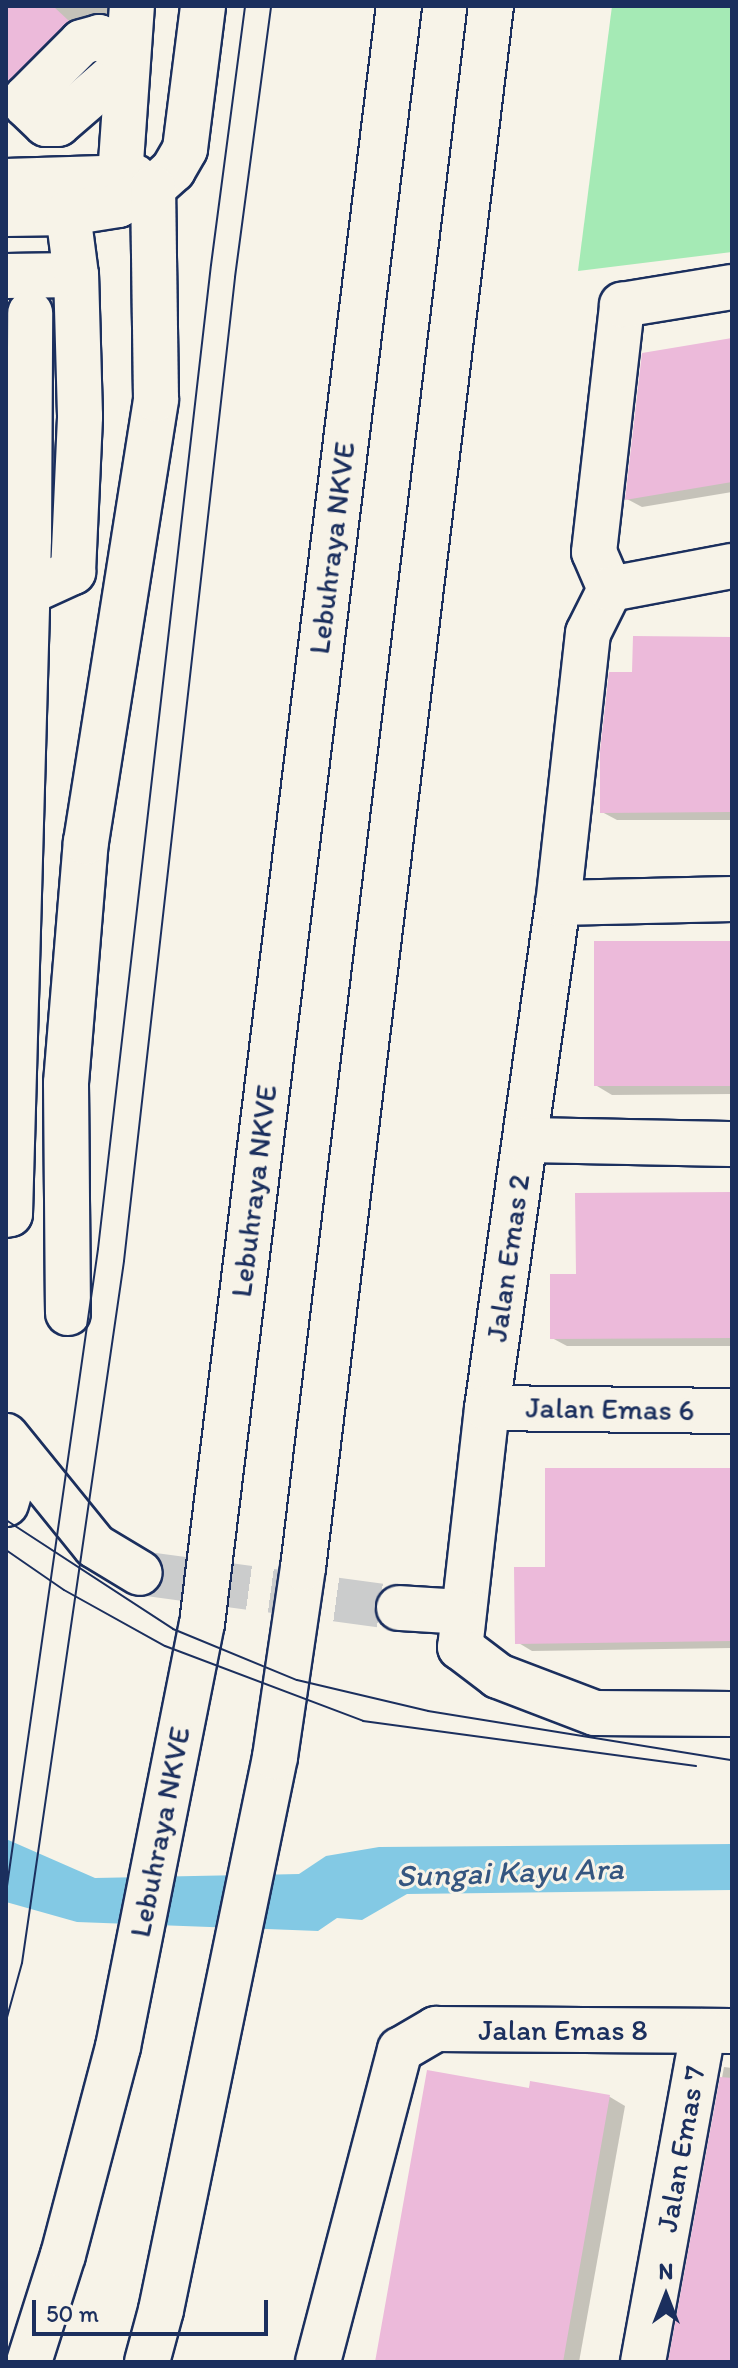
<!DOCTYPE html>
<html>
<head>
<meta charset="utf-8">
<style>
	body { margin:0 }
	#map { position:relative; width:738px; height:2368px; overflow:hidden; background:#f7f3e8; font-family:Itim,sans-serif }
	div>[style] { position:absolute }
	[style*='--x'] { left:calc(var(--x)*1px); top:calc(var(--y)*1px); width:calc(var(--w)*1px); rotate:calc(var(--a)*1deg) }
	.green>* { inset:0; background:#a5eab5 }
	.water>* { inset:0; background:#83c9e4 }
	.shadow>* { inset:0; background:#0003 }
	.building>* { inset:0; background:#ecbada; transform-origin:0 0 }
	.minor-tunnel>* { height:44px; margin-top:-22px; transform-origin:0; background:repeating-linear-gradient(90deg,#cbcccc 0 44px,transparent 0 66px) }
	.roads { filter:drop-shadow(2px 0 #1b2f5e) drop-shadow(-2px 0 #1b2f5e) drop-shadow(0 2px #1b2f5e) drop-shadow(0 -2px #1b2f5e) }
	.minor>* { height:44px; margin:-22px; padding:0 22px; transform-origin:22px; border-radius:22px; background:#f7f3e8 }
	.highway>* { height:44px; margin:-22px; padding:0 22px; transform-origin:22px; border-radius:22px; background:#f7f3e8 }
	.tram>* { height:2px; margin:-1px; padding:0 1px; transform-origin:1px; border-radius:1px; background:#1b2f5e }
	span { translate:-50% -50%; white-space:nowrap; text-align:center; line-height:1.15; -webkit-text-stroke:6px #f7f3e8; paint-order:stroke }
	.street-label { font-size:30px; color:#1b2f5e }
	.water-label { font-size:32px; color:#355680; font-style:italic }
	.frame { position:absolute; inset:0; border:8px solid #1b2f5e; pointer-events:none }
	.north { position:absolute; left:626px; top:2256px; width:80px; height:80px; -webkit-text-stroke:6px #f7f3e8; paint-order:stroke; rotate:0deg; font-size:22px; font-weight:700; line-height:32px; text-align:center; color:#1b2f5e }
	.north::after { content:''; display:block; margin:auto; width:28px; height:36px; background:#1b2f5e; clip-path:polygon(50% 0,100% 100%,50% 72%,0 100%) }
	.scale { position:absolute; left:32px; top:2300px; width:236px; height:36px; box-sizing:border-box; border:4px solid #1b2f5e; border-top:0; padding-left:10px; font-size:24px; line-height:28px; white-space:nowrap; color:#1b2f5e; -webkit-text-stroke:6px #f7f3e8; paint-order:stroke }
</style>
</head>
<body>
<div id="map">
	<div class="green">
		<i style="clip-path:polygon(612px 6px,732px 6px,732px 252px,578px 271px)"></i>
	</div>
	<div class="water">
		<i style="clip-path:polygon(6px 1839px,95px 1878px,299px 1874px,326px 1856px,379px 1847px,732px 1844px,732px 1890px,407px 1894px,362px 1920px,337px 1918px,318px 1931px,77px 1922px,6px 1902px)"></i>
	</div>
	<div class="shadow">
		<i style="clip-path:polygon(6px 6px,128px 6px,7px 100px,7px 142px)"></i>
		<i style="clip-path:polygon(6px 306px,10px 309px,6px 1209px)"></i>
		<i style="clip-path:polygon(732px 340px,732px 492px,642px 507px,627px 499px)"></i>
		<i style="clip-path:polygon(732px 638px,732px 820px,617px 820px,602px 812px,634px 674px)"></i>
		<i style="clip-path:polygon(732px 943px,732px 1094px,612px 1095px,597px 1086px)"></i>
		<i style="clip-path:polygon(732px 1194px,732px 1346px,567px 1346px,552px 1338px,578px 1276px)"></i>
		<i style="clip-path:polygon(732px 1470px,732px 1648px,532px 1651px,517px 1642px,547px 1569px)"></i>
		<i style="clip-path:polygon(724px 2067px,732px 2068px,732px 2362px,670px 2362px)"></i>
		<i style="clip-path:polygon(531px 2084px,610px 2097px,625px 2106px,579px 2362px,377px 2362px)"></i>
	</div>
	<div class="building">
		<i style="clip-path:polygon(6px 6px,53px 6px,69px 21px,6px 84px)"></i>
		<i style="clip-path:polygon(732px 338px,732px 482px,625px 500px,642px 353px)"></i>
		<i style="clip-path:polygon(633px 636px,732px 637px,732px 812px,600px 813px,600px 751px,609px 672px,632px 672px)"></i>
		<i style="left:732px;top:941px;width:145px;height:138px;rotate:90deg"></i>
		<i style="clip-path:polygon(732px 1192px,732px 1338px,550px 1339px,550px 1274px,576px 1274px,575px 1193px)"></i>
		<i style="clip-path:polygon(545px 1468px,732px 1468px,732px 1641px,515px 1644px,514px 1567px,545px 1567px)"></i>
		<i style="clip-path:polygon(427px 2070px,529px 2088px,530px 2081px,610px 2095px,563px 2362px,375px 2362px)"></i>
		<i style="clip-path:polygon(720px 2077px,732px 2078px,732px 2362px,668px 2362px)"></i>
	</div>
	<div class="minor-tunnel">
		<i style="--x:140;--y:1573;--w:261;--a:7.7"></i>
	</div>
	<div class="roads">
		<div class="minor">
			<i style="--x:126;--y:65;--w:90;--a:139.1"></i>
			<i style="--x:58;--y:124;--w:12;--a:180"></i>
			<i style="--x:46;--y:124;--w:28;--a:-136"></i>
			<i style="--x:26;--y:105;--w:7;--a:-90"></i>
			<i style="--x:26;--y:98;--w:79;--a:-45"></i>
			<i style="--x:82;--y:42;--w:18;--a:-16"></i>
			<i style="--x:99;--y:37;--w:33;--a:31"></i>
			<i style="--x:6;--y:181;--w:129;--a:-1.8"></i>
			<i style="--x:118;--y:205;--w:199;--a:-86"></i>
			<i style="--x:6;--y:214;--w:62;--a:-0.9"></i>
			<i style="--x:68;--y:213;--w:51;--a:-9.1"></i>
			<i style="--x:118;--y:205;--w:39;--a:-26"></i>
			<i style="--x:153;--y:188;--w:27;--a:-42"></i>
			<i style="--x:173;--y:170;--w:24;--a:-60"></i>
			<i style="--x:185;--y:149;--w:144;--a:-82.8"></i>
			<i style="--x:6;--y:276;--w:70;--a:-0.8"></i>
			<i style="--x:610;--y:589;--w:49;--a:116.6"></i>
			<i style="--x:588;--y:633;--w:272;--a:96.3"></i>
			<i style="--x:558;--y:903;--w:510;--a:98"></i>
			<i style="--x:487;--y:1408;--w:241;--a:96.4"></i>
			<i style="--x:460;--y:1647;--w:48;--a:37.3"></i>
			<i style="--x:498;--y:1676;--w:104;--a:20.9"></i>
			<i style="--x:595;--y:1713;--w:137;--a:0.4"></i>
			<i style="--x:610;--y:589;--w:40;--a:-113.4"></i>
			<i style="--x:594;--y:552;--w:249;--a:-83.5"></i>
			<i style="--x:622;--y:305;--w:111;--a:-9.3"></i>
			<i style="--x:610;--y:589;--w:124;--a:-10.7"></i>
			<i style="--x:27;--y:593;--w:51;--a:-24.5"></i>
			<i style="--x:73;--y:572;--w:156;--a:-87.4"></i>
			<i style="--x:80;--y:416;--w:141;--a:-91.6"></i>
			<i style="--x:76;--y:275;--w:63;--a:-97.4"></i>
			<i style="--x:558;--y:903;--w:174;--a:-1.3"></i>
			<i style="--x:525;--y:1140;--w:207;--a:1.1"></i>
			<i style="--x:6;--y:1215;--w:4;--a:-14"></i>
			<i style="--x:10;--y:1214;--w:675;--a:-88.39"></i>
			<i style="--x:29;--y:539;--w:226;--a:-89.7"></i>
			<i style="--x:68;--y:1313;--w:230;--a:-90.5"></i>
			<i style="--x:66;--y:1083;--w:242;--a:-85.3"></i>
			<i style="--x:86;--y:842;--w:448;--a:-81"></i>
			<i style="--x:156;--y:399;--w:211;--a:-90.8"></i>
			<i style="--x:487;--y:1408;--w:245;--a:0.7"></i>
			<i style="--x:6;--y:1436;--w:141;--a:51"></i>
			<i style="--x:95;--y:1546;--w:52;--a:31"></i>
			<i style="--x:6;--y:1504;--w:49;--a:-73.4"></i>
			<i style="--x:399;--y:1608;--w:64;--a:3.6"></i>
			<i style="--x:318;--y:2362;--w:323;--a:-75.3"></i>
			<i style="--x:400;--y:2050;--w:42;--a:-30.3"></i>
			<i style="--x:436;--y:2029;--w:296;--a:0.4"></i>
			<i style="--x:643;--y:2362;--w:336;--a:-79.7"></i>
		</div>
		<div class="highway">
			<i style="--x:29;--y:2362;--w:112;--a:-72.4"></i>
			<i style="--x:63;--y:2255;--w:215;--a:-75.2"></i>
			<i style="--x:118;--y:2047;--w:431;--a:-78.8"></i>
			<i style="--x:202;--y:1624;--w:1630;--a:-83.06"></i>
			<i style="--x:147;--y:2362;--w:54;--a:-74.9"></i>
			<i style="--x:161;--y:2310;--w:565;--a:-78.35"></i>
			<i style="--x:275;--y:1757;--w:191;--a:-81.6"></i>
			<i style="--x:303;--y:1568;--w:1573;--a:-83.14"></i>
		</div>
	</div>
	<div class="tram">
		<i style="--x:6;--y:1520;--w:199;--a:33.1"></i>
		<i style="--x:173;--y:1629;--w:134;--a:22.4"></i>
		<i style="--x:297;--y:1680;--w:135;--a:13.3"></i>
		<i style="--x:428;--y:1711;--w:308;--a:9.2"></i>
		<i style="--x:6;--y:1550;--w:70;--a:34.6"></i>
		<i style="--x:64;--y:1590;--w:115;--a:29"></i>
		<i style="--x:165;--y:1646;--w:212;--a:20.7"></i>
		<i style="--x:363;--y:1721;--w:336;--a:7.7"></i>
		<i style="--x:6;--y:1893;--w:651;--a:-81.87"></i>
		<i style="--x:98;--y:1249;--w:990;--a:-83.45"></i>
		<i style="--x:211;--y:265;--w:261;--a:-82.5"></i>
		<i style="--x:6;--y:2021;--w:60;--a:-74.6"></i>
		<i style="--x:22;--y:1963;--w:709;--a:-81.73"></i>
		<i style="--x:124;--y:1261;--w:990;--a:-83.56"></i>
		<i style="--x:235;--y:277;--w:273;--a:-82.4"></i>
	</div>
	<div class="street-label">
		<span style="left:332px;top:548px;rotate:-83deg">Lebuhraya NKVE</span>
		<span style="left:254px;top:1191px;rotate:-83deg">Lebuhraya NKVE</span>
		<span style="left:508px;top:1258px;rotate:-82deg">Jalan Emas 2</span>
		<span style="left:610px;top:1409px;rotate:1deg">Jalan Emas 6</span>
		<span style="left:160px;top:1832px;rotate:-79deg">Lebuhraya NKVE</span>
		<span style="left:563px;top:2030px">Jalan Emas 8</span>
		<span style="left:681px;top:2149px;rotate:-80deg">Jalan Emas 7</span>
	</div>
	<div class="water-label">
		<span style="left:510px;top:1872px;rotate:-2deg">Sungai Kayu Ara</span>
	</div>
	<div class="frame"></div>
	<div class="north">N</div>
	<div class="scale">50 m</div>
</div>
</body>
</html>
